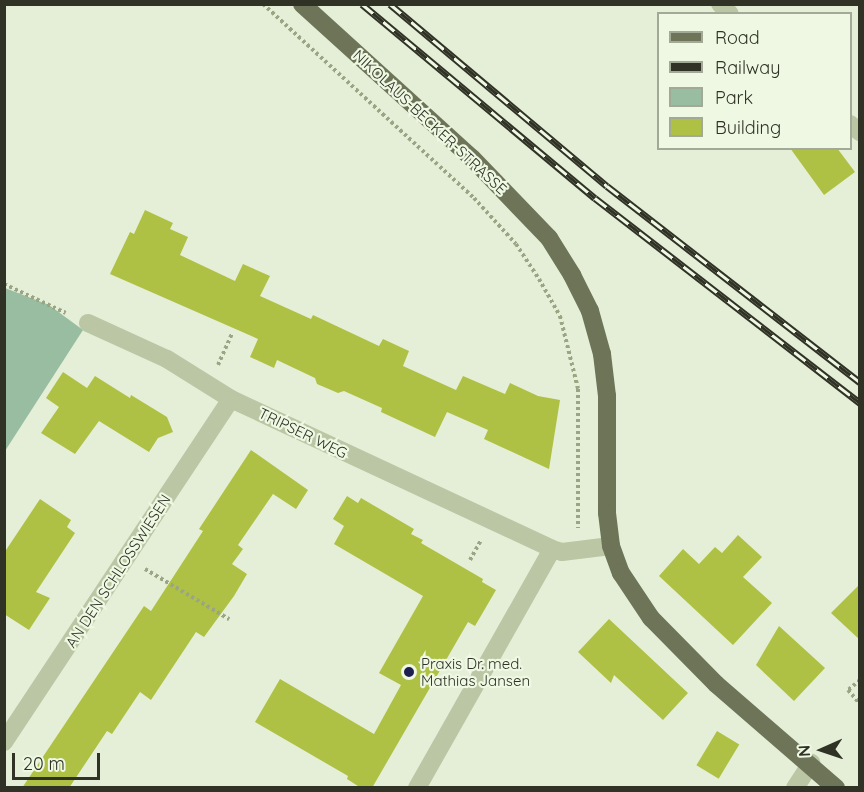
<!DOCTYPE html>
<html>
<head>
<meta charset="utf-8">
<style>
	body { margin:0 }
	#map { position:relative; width:864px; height:792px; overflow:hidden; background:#e5efd7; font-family:Quicksand,sans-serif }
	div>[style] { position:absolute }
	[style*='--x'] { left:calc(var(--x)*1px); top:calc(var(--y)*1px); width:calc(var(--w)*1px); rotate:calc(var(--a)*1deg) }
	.green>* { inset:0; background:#98bda1 }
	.building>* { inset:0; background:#aec144; transform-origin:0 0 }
	.path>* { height:4px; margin-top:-2px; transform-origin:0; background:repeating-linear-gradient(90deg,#9aa584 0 3px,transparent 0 6px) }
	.minor>* { height:18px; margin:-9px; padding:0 9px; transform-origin:9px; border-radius:9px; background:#bac6a4 }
	.major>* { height:18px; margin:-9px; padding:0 9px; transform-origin:9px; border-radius:9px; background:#6d7457 }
	.rail>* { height:7px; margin-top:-3.5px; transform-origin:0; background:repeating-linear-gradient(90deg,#eef8e3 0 14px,#2f3225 0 28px); box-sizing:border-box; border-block:2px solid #2f3225 }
	.dots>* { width:16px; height:16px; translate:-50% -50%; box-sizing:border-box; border:3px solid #eef8e3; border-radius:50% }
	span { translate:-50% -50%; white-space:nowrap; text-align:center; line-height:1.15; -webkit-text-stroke:4.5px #eef8e3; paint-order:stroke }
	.street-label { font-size:15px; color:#2f3225 }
	.poi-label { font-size:15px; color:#2f3225 }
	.left { translate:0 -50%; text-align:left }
	.frame { position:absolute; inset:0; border:6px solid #2f3225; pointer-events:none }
	.legend { position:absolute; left:657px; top:12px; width:195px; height:138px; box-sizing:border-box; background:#eef8e3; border:2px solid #a2a997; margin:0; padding:8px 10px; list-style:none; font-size:18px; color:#2f3225 }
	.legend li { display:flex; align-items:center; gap:12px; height:30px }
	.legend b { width:30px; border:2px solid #a2a997 }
	.north { position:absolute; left:792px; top:720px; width:60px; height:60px; -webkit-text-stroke:4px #eef8e3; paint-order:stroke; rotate:267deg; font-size:16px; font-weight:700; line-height:24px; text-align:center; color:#2f3225 }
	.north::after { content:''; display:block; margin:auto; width:21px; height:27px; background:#2f3225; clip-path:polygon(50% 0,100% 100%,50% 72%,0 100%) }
	.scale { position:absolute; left:12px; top:753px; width:88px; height:27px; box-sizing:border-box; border:3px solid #2f3225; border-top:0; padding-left:8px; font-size:18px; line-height:21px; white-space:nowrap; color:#2f3225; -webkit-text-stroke:4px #eef8e3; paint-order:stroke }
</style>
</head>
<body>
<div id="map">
	<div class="green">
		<i style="clip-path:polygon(5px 288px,49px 305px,83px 330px,5px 451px)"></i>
	</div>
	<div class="building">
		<i style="clip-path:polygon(790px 148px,837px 148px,855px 172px,824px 195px)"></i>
		<i style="clip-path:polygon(145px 210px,173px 223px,170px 229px,188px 237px,180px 255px,235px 281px,243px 264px,270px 276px,260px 296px,311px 319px,313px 315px,379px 346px,383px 339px,409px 351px,403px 366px,456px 390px,463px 376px,505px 394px,510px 383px,538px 396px,560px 400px,549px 469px,484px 439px,488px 430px,447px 412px,435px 437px,381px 412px,382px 408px,344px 391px,338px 393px,317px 384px,315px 378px,277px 360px,274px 368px,250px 357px,258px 339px,110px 274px,130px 232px,134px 234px)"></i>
		<i style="clip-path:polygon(63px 372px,87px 388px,95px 376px,130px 398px,131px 395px,167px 417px,173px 432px,158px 438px,149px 452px,99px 421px,75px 454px,41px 433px,59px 407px,46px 398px)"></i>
		<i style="clip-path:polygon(251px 450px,308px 490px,296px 509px,273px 494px,238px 545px,243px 549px,232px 564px,247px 574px,234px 596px,204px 637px,196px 632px,151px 700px,140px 692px,112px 734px,107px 731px,69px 788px,22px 788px,144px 606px,151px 611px,203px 531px,199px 529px)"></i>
		<i style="clip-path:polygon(347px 496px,358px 503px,361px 498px,414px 529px,411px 534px,423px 540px,421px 543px,483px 579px,482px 582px,496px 590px,475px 626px,468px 622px,372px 788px,361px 788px,347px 779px,348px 776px,255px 722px,280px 679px,374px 734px,401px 685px,379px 673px,423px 596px,334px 544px,344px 526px,333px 519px)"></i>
		<i style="clip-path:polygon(40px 499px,71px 520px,67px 527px,75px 533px,36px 592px,50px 598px,29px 630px,4px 614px,4px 553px)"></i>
		<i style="clip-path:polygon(738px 535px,762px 557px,743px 577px,772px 603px,733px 645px,659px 576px,683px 549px,699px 564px,715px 547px,722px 553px)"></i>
		<i style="clip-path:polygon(860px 584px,860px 640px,831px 613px)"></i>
		<i style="clip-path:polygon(609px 619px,688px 693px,663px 720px,614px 675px,611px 683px,578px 652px)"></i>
		<i style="clip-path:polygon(779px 626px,825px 668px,794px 701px,756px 665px)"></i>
		<i style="left:717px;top:731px;width:26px;height:40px;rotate:31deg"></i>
	</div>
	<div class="path">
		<i style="--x:263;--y:4;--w:287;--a:42.6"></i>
		<i style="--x:474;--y:198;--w:62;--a:47.6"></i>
		<i style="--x:516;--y:244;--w:42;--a:56.7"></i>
		<i style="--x:539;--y:279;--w:43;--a:60.4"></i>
		<i style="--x:560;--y:316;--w:75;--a:76.1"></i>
		<i style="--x:578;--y:389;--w:139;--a:90"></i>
		<i style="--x:4;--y:284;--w:68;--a:25.1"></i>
		<i style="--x:218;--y:365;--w:34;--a:-66"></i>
		<i style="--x:470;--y:560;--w:23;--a:-61"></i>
		<i style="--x:145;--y:569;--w:98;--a:30.8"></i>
		<i style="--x:860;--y:680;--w:16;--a:140"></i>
		<i style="--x:848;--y:690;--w:18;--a:49"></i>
	</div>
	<div class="minor">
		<i style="--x:720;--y:4;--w:14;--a:45"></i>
		<i style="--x:850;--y:124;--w:13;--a:39"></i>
		<i style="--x:88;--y:323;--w:87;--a:24.5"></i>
		<i style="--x:167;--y:359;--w:75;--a:32"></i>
		<i style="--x:231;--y:399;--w:354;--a:25"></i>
		<i style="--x:552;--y:549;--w:10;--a:17"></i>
		<i style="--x:562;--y:552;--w:49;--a:-7"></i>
		<i style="--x:4;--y:742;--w:411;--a:-56.5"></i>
		<i style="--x:417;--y:788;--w:274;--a:-60.5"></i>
		<i style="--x:795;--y:788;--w:30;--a:-57"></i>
	</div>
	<div class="major">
		<i style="--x:302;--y:4;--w:229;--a:42.2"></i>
		<i style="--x:472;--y:158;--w:111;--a:46.1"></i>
		<i style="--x:549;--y:238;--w:44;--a:58.1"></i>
		<i style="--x:572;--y:275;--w:40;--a:63.4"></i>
		<i style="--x:590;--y:311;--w:45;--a:74.4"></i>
		<i style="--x:602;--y:354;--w:42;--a:83.2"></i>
		<i style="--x:607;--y:396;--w:117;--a:90"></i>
		<i style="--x:607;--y:513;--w:33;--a:83"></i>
		<i style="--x:611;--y:546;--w:29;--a:70"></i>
		<i style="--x:621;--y:573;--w:54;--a:56.3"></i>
		<i style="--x:651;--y:618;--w:93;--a:45.4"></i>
		<i style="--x:716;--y:684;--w:159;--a:40.9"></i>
	</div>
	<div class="rail">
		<i style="--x:362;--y:4;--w:303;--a:39.8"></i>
		<i style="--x:595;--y:198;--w:335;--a:37.7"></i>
		<i style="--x:390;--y:4;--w:283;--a:40"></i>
		<i style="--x:607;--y:186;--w:320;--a:37.8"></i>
	</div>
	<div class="dots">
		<i style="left:409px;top:672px;background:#1d1f51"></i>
	</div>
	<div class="street-label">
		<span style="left:430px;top:122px;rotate:43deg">NIKOLAUS-BECKER-STRASSE</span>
		<span style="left:303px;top:433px;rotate:26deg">TRIPSER WEG</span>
		<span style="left:118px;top:571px;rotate:-57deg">AN DEN SCHLOSSWIESEN</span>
	</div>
	<div class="poi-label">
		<span class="left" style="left:421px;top:672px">Praxis Dr. med.<br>Mathias Jansen</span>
	</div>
	<div class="frame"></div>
	<ul class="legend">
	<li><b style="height:8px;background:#6d7457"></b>Road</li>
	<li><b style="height:8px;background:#2f3225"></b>Railway</li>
	<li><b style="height:16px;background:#98bda1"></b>Park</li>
	<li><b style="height:16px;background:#aec144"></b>Building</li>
	</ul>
	<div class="north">N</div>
	<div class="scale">20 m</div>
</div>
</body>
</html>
